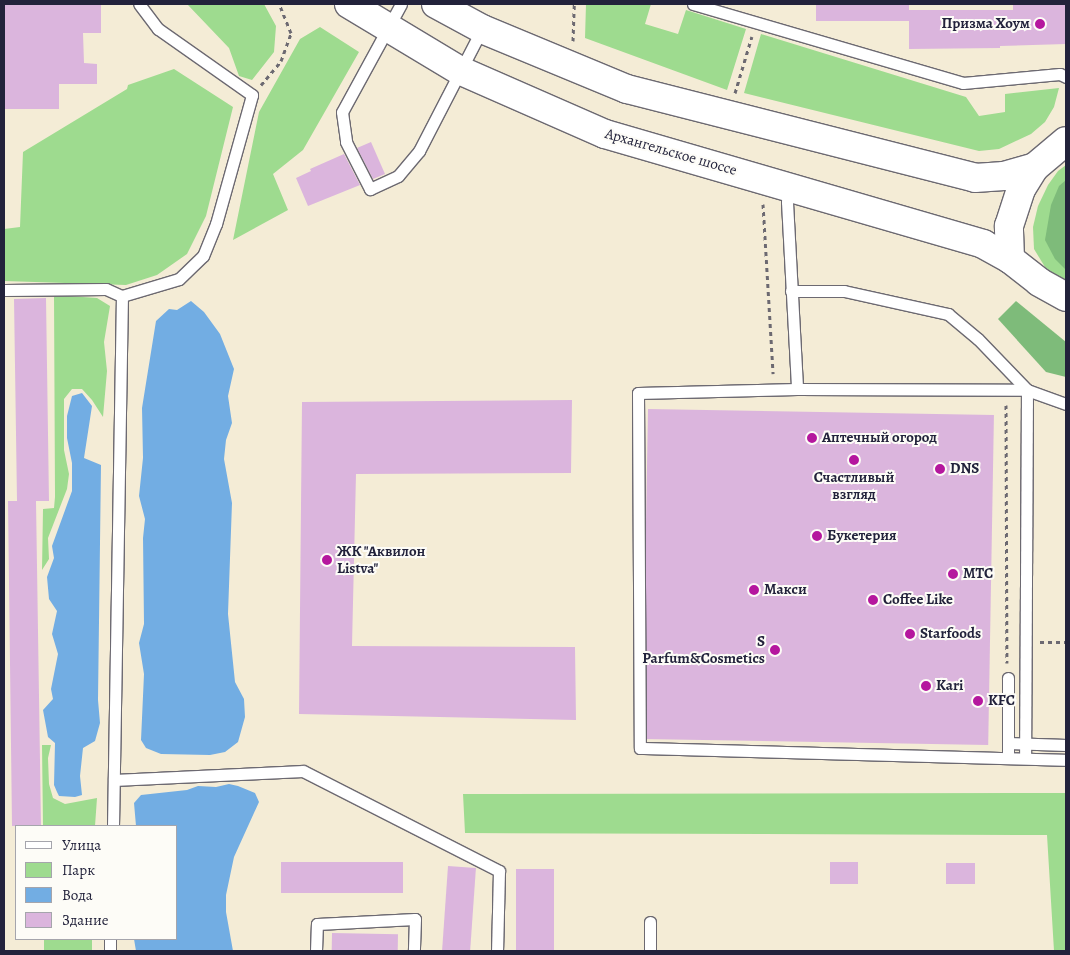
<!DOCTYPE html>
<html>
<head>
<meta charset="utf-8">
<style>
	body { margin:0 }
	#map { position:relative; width:1070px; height:955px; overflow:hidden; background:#f4ecd6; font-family:Alegreya,serif }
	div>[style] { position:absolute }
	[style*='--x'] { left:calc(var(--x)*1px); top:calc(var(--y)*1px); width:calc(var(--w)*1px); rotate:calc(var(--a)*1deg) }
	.green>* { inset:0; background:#9edb8f; transform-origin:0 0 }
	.forest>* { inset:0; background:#7ebb7a }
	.water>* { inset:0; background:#72ade3 }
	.building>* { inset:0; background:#dbb5dd; transform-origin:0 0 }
	.path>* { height:3px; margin-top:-1.5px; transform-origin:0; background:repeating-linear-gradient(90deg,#6c6971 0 4px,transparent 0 8px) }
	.roads { filter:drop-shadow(1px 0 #6c6971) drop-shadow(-1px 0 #6c6971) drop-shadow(0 1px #6c6971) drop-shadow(0 -1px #6c6971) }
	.service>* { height:11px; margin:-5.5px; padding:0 5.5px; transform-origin:5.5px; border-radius:5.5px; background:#fff }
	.primary>* { height:28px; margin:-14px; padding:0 14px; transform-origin:14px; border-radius:14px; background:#fff }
	.dots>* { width:14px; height:14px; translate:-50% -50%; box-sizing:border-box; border:2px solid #fdfcf7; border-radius:50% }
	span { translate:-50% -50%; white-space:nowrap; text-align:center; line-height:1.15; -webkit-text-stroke:4px #fdfcf7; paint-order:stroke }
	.poi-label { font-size:15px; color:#22223b; font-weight:700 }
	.right { translate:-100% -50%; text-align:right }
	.left { translate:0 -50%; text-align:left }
	.street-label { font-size:15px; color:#22223b }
	.frame { position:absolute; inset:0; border:5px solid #22223b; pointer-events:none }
	.legend { position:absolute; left:15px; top:825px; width:162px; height:115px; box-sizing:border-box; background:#fdfcf7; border:1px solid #a5a5ac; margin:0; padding:6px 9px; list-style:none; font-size:15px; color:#22223b }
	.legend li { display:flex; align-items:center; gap:10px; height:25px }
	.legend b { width:25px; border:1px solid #a5a5ac }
</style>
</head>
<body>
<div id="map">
	<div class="green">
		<i style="clip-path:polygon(187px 4px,264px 4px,276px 26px,274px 52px,252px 80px,239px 76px,229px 48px)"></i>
		<i style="clip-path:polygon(586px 4px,651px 4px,645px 24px,678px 34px,686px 10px,746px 29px,727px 90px,585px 38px)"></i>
		<i style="clip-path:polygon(320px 27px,359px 52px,303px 150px,273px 174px,288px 210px,233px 240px,259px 112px,300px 39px)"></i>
		<i style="clip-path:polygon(761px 34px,966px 97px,979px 116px,1005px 112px,1005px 94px,1059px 88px,1054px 107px,1045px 122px,1031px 134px,999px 149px,979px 151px,744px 93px)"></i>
		<i style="clip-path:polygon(174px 69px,233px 107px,206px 216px,187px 254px,157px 275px,126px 285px,4px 281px,4px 229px,20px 227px,23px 152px,127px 89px,128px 85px)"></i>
		<i style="clip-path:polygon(1066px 165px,1066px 284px,1045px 267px,1034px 249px,1033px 227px,1038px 206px,1048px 185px,1058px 171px)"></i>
		<i style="clip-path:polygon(54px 295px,97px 298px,110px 306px,104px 342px,107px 371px,103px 417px,92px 400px,82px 389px,72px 389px,64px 399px,64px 450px,69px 474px,67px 489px,48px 538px,49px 559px,42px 570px,43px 509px,54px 508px,55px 497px)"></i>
		<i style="clip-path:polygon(42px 745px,51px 745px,48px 758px,49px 784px,53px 798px,65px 804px,97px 798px,95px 826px,43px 826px)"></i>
		<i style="clip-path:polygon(1066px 793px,1066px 951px,1054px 951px,1047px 835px,465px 833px,463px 794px)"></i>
		<i style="left:44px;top:939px;width:48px;height:12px"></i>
	</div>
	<div class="forest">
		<i style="clip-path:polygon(1066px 180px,1066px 270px,1055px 259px,1045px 240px,1051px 205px,1059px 186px)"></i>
		<i style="clip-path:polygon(1016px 301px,1066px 342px,1066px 377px,1046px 372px,998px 319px)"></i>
	</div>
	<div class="water">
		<i style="clip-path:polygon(191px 301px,204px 312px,220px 334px,234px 369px,228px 396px,232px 423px,226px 440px,224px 459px,232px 503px,228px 614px,235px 682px,244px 699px,245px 717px,238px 742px,225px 752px,210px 755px,161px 754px,146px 748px,141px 740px,144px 674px,139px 643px,144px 624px,143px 538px,145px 519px,139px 496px,143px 458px,142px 408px,156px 321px,169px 309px,177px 310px)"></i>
		<i style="clip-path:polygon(82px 393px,92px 406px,84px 458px,101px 465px,98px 700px,100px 723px,95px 741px,83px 748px,80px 776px,82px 795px,75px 797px,59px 796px,57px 792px,54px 785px,55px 743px,48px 737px,43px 710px,53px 699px,51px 689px,58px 654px,52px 634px,57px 611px,49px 599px,47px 577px,54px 558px,52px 546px,72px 491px,72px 463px,67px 438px,67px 416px,72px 396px)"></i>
		<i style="clip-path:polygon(229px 784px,238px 786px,255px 793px,259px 802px,234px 857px,226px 895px,226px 912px,233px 951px,136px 951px,134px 939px,176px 939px,176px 826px,136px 826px,134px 803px,141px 795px,187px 790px,198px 786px,216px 787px)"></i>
	</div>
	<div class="building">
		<i style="clip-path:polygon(4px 4px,101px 4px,101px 33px,83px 33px,84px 63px,97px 64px,97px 84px,59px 84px,59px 109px,4px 109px)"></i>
		<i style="left:816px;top:4px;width:93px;height:17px"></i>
		<i style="clip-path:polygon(1013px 4px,1066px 4px,1066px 44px,1000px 46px,1000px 48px,909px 49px,909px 10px,1013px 10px)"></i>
		<i style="clip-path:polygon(371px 142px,385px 174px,373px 179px,357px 148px)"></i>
		<i style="clip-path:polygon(344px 154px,360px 185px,308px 206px,296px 178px,311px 171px,310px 169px)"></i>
		<i style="clip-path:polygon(46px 298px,49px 501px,36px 501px,41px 826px,12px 826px,8px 501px,17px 501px,14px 299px)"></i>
		<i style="clip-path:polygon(572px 400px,571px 473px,356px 474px,352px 646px,575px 647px,576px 720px,299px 714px,302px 402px)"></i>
		<i style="left:648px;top:409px;width:346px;height:330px;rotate:1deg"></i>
		<i style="left:281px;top:862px;width:122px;height:31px"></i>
		<i style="left:830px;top:862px;width:28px;height:22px"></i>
		<i style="left:946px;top:863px;width:29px;height:21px"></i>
		<i style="left:448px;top:866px;width:28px;height:85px;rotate:4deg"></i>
		<i style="left:516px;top:869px;width:38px;height:82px"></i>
		<i style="left:332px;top:933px;width:66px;height:18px;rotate:1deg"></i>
	</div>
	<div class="path">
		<i style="--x:573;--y:41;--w:37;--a:-88"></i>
		<i style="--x:261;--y:85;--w:31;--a:-50"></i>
		<i style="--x:281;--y:61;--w:30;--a:-70"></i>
		<i style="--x:291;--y:33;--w:31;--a:-112"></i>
		<i style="--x:735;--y:93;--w:59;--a:-73.4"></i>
		<i style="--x:763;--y:204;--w:170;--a:86.6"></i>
		<i style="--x:1006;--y:405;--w:258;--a:89.8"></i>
		<i style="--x:1040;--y:642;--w:26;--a:0"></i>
	</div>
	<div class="roads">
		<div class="service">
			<i style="--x:401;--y:4;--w:123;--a:118.6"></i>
			<i style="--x:342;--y:112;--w:30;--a:82"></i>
			<i style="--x:346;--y:142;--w:53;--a:62.9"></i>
			<i style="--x:370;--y:189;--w:31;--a:-25"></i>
			<i style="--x:398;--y:176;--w:33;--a:-50"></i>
			<i style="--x:419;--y:151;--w:137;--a:-62.7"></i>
			<i style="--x:693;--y:4;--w:281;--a:16.3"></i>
			<i style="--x:963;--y:83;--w:97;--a:-5.3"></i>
			<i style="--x:1060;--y:74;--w:7;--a:27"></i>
			<i style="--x:789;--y:188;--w:14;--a:98"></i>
			<i style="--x:787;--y:202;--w:187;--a:86.9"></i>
			<i style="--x:797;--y:389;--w:230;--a:0.2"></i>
			<i style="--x:1027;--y:390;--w:41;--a:19.7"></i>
			<i style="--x:4;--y:290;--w:102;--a:-0.6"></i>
			<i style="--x:106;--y:289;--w:17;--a:24"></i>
			<i style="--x:791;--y:291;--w:53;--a:0"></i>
			<i style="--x:844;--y:291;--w:107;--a:12.5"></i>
			<i style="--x:948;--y:314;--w:39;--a:40"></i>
			<i style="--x:978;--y:339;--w:71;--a:46.1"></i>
			<i style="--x:1027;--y:390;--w:368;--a:90.3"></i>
			<i style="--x:797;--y:389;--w:159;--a:178.6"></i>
			<i style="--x:638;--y:393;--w:355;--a:89.7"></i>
			<i style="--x:640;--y:748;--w:426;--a:1.6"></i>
			<i style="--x:1008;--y:678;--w:80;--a:90"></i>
			<i style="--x:1008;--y:743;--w:58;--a:2"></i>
			<i style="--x:114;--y:780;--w:189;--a:-2.7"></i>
			<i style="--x:303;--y:771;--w:220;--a:27"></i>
			<i style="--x:499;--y:871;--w:80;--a:91.4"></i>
			<i style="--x:113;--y:826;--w:530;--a:-89.03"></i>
			<i style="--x:122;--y:296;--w:59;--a:-16.6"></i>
			<i style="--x:179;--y:279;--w:33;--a:-44"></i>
			<i style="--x:203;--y:256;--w:35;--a:-68"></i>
			<i style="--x:216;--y:224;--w:134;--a:-74.4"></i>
			<i style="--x:252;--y:95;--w:115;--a:-144.9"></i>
			<i style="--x:158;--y:29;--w:31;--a:-127"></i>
			<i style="--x:650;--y:922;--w:29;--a:90"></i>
			<i style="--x:110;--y:951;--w:12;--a:-90"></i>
			<i style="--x:316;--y:951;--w:27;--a:-88"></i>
			<i style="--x:317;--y:924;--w:98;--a:-2.9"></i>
			<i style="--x:415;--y:919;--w:32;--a:92"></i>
		</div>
		<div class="primary">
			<i style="--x:349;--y:4;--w:128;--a:31"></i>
			<i style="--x:459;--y:70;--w:159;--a:23.7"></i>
			<i style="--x:605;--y:134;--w:394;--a:16.2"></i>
			<i style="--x:983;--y:244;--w:31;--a:29"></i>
			<i style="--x:1010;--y:259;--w:37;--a:38"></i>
			<i style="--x:1039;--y:282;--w:31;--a:29"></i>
			<i style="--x:436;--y:4;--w:52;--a:28.5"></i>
			<i style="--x:482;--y:29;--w:157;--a:22.5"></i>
			<i style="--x:627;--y:89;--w:359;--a:14.3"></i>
			<i style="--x:975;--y:178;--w:29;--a:-4"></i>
			<i style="--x:1004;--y:176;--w:32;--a:-16"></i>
			<i style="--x:1010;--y:259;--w:33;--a:-92"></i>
			<i style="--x:1009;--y:226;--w:39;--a:-72"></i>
			<i style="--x:1021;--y:189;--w:26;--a:-58"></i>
			<i style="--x:1035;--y:167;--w:40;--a:-40"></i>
		</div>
	</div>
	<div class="dots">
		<i style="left:1040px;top:24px;background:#b5179e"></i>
		<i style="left:812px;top:438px;background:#b5179e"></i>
		<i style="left:854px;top:460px;background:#b5179e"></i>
		<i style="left:940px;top:469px;background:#b5179e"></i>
		<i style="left:817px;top:536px;background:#b5179e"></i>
		<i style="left:327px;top:560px;background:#b5179e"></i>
		<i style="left:953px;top:574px;background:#b5179e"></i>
		<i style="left:754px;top:590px;background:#b5179e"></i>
		<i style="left:873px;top:600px;background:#b5179e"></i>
		<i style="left:910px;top:634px;background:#b5179e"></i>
		<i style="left:775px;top:650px;background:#b5179e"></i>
		<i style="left:926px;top:686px;background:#b5179e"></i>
		<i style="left:978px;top:701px;background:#b5179e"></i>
	</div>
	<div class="poi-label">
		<span class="right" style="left:1030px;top:24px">Призма Хоум</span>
		<span class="left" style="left:822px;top:438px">Аптечный огород</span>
		<span class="left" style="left:950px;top:469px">DNS</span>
		<span style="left:854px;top:486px">Счастливый<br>взгляд</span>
		<span class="left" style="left:827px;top:536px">Букетерия</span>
		<span class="left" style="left:337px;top:560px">ЖК "Аквилон<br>Listva"</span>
		<span class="left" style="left:963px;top:574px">МТС</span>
		<span class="left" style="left:764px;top:590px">Макси</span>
		<span class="left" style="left:883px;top:600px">Coffee Like</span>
		<span class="left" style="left:920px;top:634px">Starfoods</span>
		<span class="right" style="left:765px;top:650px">S<br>Parfum&amp;Cosmetics</span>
		<span class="left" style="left:936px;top:686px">Kari</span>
		<span class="left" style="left:988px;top:701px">KFC</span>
	</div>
	<div class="street-label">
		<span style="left:671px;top:152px;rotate:16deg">Архангельское шоссе</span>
	</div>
	<div class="frame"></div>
	<ul class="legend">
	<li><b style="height:6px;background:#fff"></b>Улица</li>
	<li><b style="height:14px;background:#9edb8f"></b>Парк</li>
	<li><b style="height:14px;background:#72ade3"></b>Вода</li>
	<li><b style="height:14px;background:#dbb5dd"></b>Здание</li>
	</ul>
</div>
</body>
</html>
